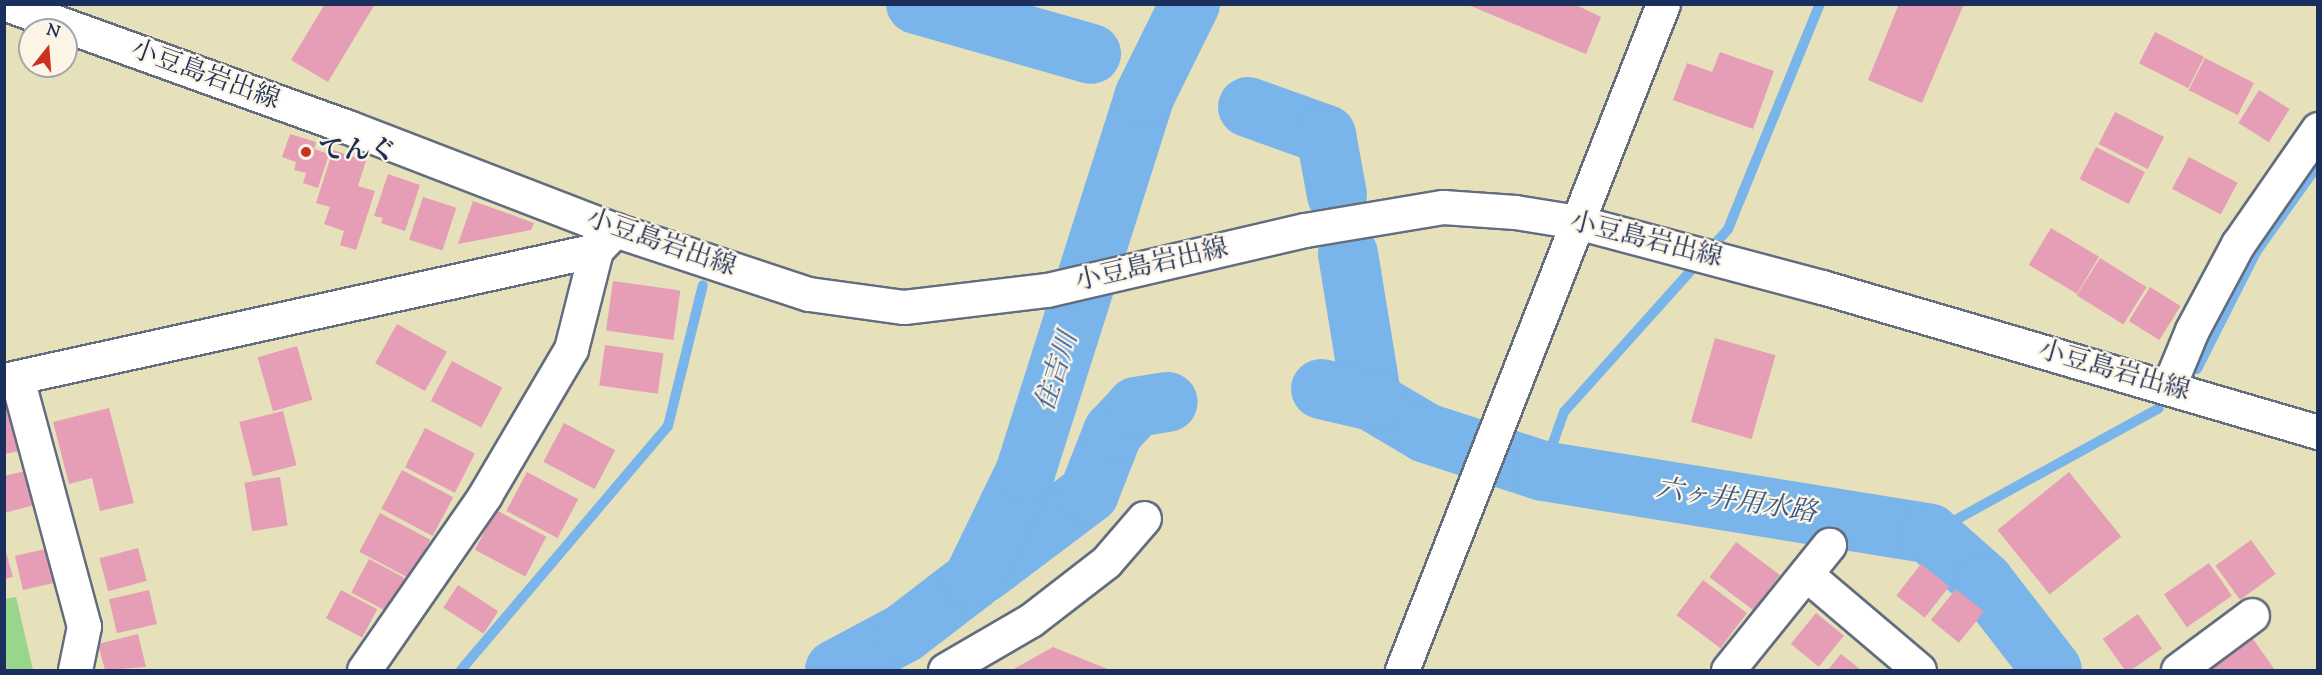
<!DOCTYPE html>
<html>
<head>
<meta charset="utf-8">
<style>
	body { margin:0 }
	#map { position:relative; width:2322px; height:675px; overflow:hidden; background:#e6e0bb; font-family:"Sorts Mill Goudy","Noto Serif JP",serif }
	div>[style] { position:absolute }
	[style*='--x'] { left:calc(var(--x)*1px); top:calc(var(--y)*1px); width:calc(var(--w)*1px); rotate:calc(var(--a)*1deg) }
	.green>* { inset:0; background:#99d68c }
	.stream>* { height:10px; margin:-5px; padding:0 5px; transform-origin:5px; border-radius:5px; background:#79b5eb }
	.river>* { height:60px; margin:-30px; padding:0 30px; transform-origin:30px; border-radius:30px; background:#79b5eb }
	.building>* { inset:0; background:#e59eb5; transform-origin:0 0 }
	.roads { filter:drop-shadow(2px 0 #626d7f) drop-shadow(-2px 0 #626d7f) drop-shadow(0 2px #626d7f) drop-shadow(0 -2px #626d7f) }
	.street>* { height:33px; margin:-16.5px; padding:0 16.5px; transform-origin:16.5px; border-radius:16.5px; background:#fff }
	.secondary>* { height:33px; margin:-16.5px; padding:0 16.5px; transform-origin:16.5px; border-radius:16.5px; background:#fff }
	.dots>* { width:16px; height:16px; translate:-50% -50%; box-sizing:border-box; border:3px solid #fcf5e5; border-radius:50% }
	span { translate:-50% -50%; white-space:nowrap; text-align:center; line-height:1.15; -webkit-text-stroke:4.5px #fcf5e5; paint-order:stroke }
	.street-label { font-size:26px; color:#1b2f5e }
	.poi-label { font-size:26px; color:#1b2f5e; font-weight:700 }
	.left { translate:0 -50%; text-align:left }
	.water-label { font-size:27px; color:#375788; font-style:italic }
	.frame { position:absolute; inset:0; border:6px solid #1b2f5e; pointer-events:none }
	.north { position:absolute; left:18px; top:18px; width:60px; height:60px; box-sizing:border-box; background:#fcf5e5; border:2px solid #a2a6af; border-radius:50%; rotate:17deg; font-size:16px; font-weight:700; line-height:24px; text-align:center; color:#1b2f5e }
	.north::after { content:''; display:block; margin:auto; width:21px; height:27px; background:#c8321e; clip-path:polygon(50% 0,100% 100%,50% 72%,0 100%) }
</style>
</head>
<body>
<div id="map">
	<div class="green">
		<i style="clip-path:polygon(16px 597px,33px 670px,5px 670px,5px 599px)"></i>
	</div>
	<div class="stream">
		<i style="--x:2197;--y:369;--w:131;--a:-63.2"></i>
		<i style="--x:2256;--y:252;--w:107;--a:-54.5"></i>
		<i style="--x:1543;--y:471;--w:63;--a:-70.4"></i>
		<i style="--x:1564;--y:412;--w:246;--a:-48.1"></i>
		<i style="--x:1728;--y:229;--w:243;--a:-67.8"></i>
		<i style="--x:1930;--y:534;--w:261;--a:-28.8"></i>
		<i style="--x:461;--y:670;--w:320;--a:-49.7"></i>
		<i style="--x:668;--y:426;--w:145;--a:-76.1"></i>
	</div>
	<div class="river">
		<i style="--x:916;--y:4;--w:182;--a:15.9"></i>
		<i style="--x:1248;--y:107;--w:83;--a:19.7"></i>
		<i style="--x:1326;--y:135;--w:61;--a:79.6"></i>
		<i style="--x:1348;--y:254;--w:149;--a:80.7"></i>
		<i style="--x:1372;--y:401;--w:63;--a:30.7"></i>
		<i style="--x:1426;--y:433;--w:123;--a:18"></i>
		<i style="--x:1543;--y:471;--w:392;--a:9.2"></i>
		<i style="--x:1930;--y:534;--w:72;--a:41.6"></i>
		<i style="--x:1984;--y:582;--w:111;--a:52.3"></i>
		<i style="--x:1321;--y:389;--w:52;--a:13.2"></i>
		<i style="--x:983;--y:573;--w:133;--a:-37"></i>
		<i style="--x:1089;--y:493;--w:66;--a:-68.5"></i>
		<i style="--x:1113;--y:432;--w:34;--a:-47"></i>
		<i style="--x:1136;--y:407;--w:32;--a:-9"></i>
		<i style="--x:835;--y:670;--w:78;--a:-28.2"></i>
		<i style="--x:904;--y:633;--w:87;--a:-37.5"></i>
		<i style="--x:973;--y:580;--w:119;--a:-64.1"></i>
		<i style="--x:1025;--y:473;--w:394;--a:-72.4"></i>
		<i style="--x:1144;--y:97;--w:104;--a:-63.7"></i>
	</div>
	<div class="building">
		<i style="clip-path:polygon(325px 4px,375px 4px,328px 82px,291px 60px)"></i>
		<i style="clip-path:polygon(1466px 4px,1574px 4px,1601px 17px,1586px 54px)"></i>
		<i style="clip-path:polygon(1899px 4px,1964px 4px,1922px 103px,1868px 80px)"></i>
		<i style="left:2155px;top:32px;width:55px;height:35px;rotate:27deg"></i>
		<i style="clip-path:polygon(1720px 52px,1774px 71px,1753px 129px,1673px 100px,1687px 63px,1712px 72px)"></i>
		<i style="left:2205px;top:58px;width:55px;height:36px;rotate:27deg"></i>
		<i style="left:2259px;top:90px;width:36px;height:39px;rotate:32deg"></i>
		<i style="left:2115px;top:112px;width:55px;height:36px;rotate:27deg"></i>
		<i style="clip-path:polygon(290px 134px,316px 142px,314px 149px,329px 154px,318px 188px,303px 183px,306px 173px,294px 170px,296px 162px,282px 157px)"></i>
		<i style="left:2096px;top:147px;width:55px;height:36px;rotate:27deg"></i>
		<i style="clip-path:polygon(333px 150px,366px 161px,358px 186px,375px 191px,356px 250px,340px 245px,344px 231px,324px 224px,330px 207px,316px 203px)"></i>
		<i style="left:2189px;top:157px;width:55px;height:36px;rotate:28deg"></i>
		<i style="clip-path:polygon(388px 174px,420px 185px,405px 231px,381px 223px,383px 218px,374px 216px)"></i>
		<i style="left:423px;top:197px;width:35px;height:45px;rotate:18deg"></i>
		<i style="clip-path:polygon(473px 201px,534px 223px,531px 230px,458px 244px)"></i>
		<i style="left:2051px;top:228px;width:56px;height:43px;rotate:31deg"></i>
		<i style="left:2100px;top:258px;width:55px;height:44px;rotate:32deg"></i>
		<i style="left:613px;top:281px;width:68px;height:50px;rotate:8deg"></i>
		<i style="left:2150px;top:287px;width:36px;height:40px;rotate:32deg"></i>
		<i style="left:397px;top:324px;width:57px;height:45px;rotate:29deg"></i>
		<i style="left:1715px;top:338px;width:63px;height:87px;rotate:16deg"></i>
		<i style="left:605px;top:345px;width:59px;height:41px;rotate:8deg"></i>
		<i style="left:297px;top:346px;width:56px;height:41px;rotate:74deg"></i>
		<i style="left:452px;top:361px;width:57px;height:45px;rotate:28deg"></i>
		<i style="clip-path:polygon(17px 396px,30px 449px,4px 454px,4px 398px)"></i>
		<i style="clip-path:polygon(109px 408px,134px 503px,100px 511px,92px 478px,69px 484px,53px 422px)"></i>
		<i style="left:283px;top:411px;width:56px;height:45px;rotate:76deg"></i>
		<i style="left:564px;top:423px;width:58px;height:44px;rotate:28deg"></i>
		<i style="left:425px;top:428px;width:56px;height:44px;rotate:27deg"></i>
		<i style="clip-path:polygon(34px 469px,42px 503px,4px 513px,4px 476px)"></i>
		<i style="left:402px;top:470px;width:58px;height:44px;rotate:28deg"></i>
		<i style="left:527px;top:472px;width:58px;height:44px;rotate:28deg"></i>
		<i style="left:2069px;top:472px;width:83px;height:92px;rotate:51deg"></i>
		<i style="left:280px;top:477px;width:49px;height:36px;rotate:81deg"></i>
		<i style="left:496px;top:510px;width:57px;height:45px;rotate:28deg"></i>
		<i style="left:380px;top:513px;width:57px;height:44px;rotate:28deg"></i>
		<i style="left:2251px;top:540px;width:42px;height:44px;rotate:54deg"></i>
		<i style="left:1736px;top:542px;width:55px;height:44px;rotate:37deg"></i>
		<i style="clip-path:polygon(4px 545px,13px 577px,4px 579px)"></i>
		<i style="left:54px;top:547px;width:35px;height:40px;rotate:77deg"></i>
		<i style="left:138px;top:548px;width:34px;height:40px;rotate:75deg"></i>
		<i style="left:369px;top:559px;width:41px;height:38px;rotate:28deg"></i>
		<i style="left:2209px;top:563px;width:40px;height:55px;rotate:55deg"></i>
		<i style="left:1921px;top:564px;width:36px;height:40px;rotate:38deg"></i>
		<i style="left:1703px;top:580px;width:55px;height:44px;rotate:37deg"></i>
		<i style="left:458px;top:585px;width:48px;height:27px;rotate:33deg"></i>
		<i style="left:1956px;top:589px;width:36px;height:40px;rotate:39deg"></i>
		<i style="left:149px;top:590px;width:35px;height:41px;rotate:77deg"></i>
		<i style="left:341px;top:590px;width:41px;height:32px;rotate:28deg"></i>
		<i style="left:1816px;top:613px;width:36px;height:40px;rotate:39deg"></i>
		<i style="left:2138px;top:614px;width:42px;height:43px;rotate:55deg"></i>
		<i style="clip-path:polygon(138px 634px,146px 667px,105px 670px,98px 644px)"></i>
		<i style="clip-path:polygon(2253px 639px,2275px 670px,2207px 670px)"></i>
		<i style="clip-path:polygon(1053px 647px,1110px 670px,1012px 670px)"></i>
		<i style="clip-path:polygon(1841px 654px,1861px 670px,1828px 670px)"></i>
	</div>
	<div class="roads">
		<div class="street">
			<i style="--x:17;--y:378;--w:257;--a:74.9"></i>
			<i style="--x:84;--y:626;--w:45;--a:101.6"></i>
			<i style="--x:4;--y:380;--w:606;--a:-12.39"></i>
			<i style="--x:596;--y:250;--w:28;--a:-46"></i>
			<i style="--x:2168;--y:388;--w:63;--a:-67.5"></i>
			<i style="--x:2192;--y:330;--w:98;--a:-61.9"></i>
			<i style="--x:2238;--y:244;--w:140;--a:-55.2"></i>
			<i style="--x:1806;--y:574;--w:148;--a:40.3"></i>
			<i style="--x:364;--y:670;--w:213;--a:-55.3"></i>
			<i style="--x:485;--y:495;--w:169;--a:-59.5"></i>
			<i style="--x:571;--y:349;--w:102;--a:-75.8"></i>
			<i style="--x:945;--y:670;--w:99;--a:-30.2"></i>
			<i style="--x:1031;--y:620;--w:95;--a:-37.7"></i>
			<i style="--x:1106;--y:562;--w:58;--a:-49.2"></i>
			<i style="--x:1728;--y:670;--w:161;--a:-51.1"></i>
			<i style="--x:2178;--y:670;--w:92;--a:-36.6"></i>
		</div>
		<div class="secondary">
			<i style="--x:6;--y:4;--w:363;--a:19.8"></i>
			<i style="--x:348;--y:127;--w:286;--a:21.1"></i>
			<i style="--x:615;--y:230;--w:204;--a:18.3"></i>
			<i style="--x:809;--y:294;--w:96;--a:7.8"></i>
			<i style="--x:904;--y:307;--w:144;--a:-6.8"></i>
			<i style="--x:1047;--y:290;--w:265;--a:-13.1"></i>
			<i style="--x:1305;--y:230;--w:140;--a:-9.5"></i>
			<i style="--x:1443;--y:207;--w:72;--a:4"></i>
			<i style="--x:1515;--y:212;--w:63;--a:9.2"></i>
			<i style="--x:1577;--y:222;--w:253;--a:14.9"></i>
			<i style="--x:1822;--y:287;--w:517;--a:16.3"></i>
			<i style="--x:1402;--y:670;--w:715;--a:-68.6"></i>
		</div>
	</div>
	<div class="dots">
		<i style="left:306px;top:152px;background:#c8321e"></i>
	</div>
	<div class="street-label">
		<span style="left:205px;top:76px;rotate:20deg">小豆島岩出線</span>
		<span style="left:1646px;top:241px;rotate:14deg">小豆島岩出線</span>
		<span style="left:661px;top:244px;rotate:19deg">小豆島岩出線</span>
		<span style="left:1152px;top:266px;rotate:-13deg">小豆島岩出線</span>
		<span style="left:2114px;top:372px;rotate:16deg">小豆島岩出線</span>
	</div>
	<div class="poi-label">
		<span class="left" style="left:318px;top:152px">てんぐ</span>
	</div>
	<div class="water-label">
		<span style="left:1058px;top:372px;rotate:-72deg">住吉川</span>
		<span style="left:1736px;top:502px;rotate:9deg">六ヶ井用水路</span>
	</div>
	<div class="frame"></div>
	<div class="north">N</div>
</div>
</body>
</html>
